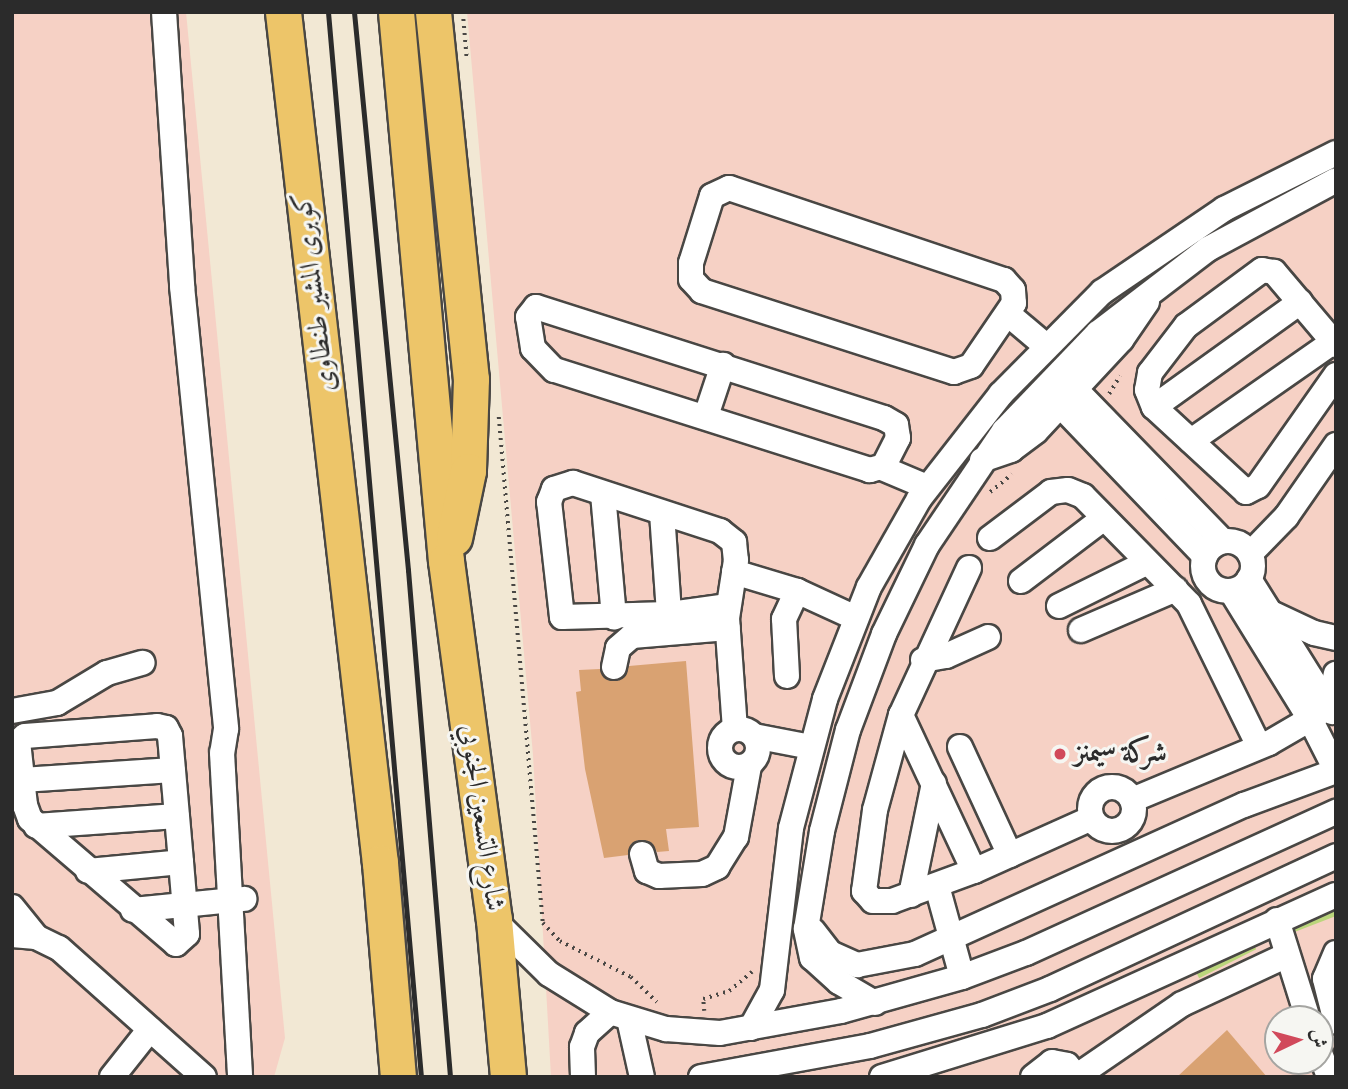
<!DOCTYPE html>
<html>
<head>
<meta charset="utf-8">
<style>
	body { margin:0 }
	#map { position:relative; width:1348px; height:1089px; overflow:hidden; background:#f2e8d4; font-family:Vollkorn,Amiri,serif }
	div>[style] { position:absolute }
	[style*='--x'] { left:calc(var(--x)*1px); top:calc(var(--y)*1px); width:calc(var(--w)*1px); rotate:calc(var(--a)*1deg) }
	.built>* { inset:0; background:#f6d1c5 }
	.green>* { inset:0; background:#bbd67c; transform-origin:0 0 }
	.building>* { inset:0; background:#d9a272 }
	.path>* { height:3.5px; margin-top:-1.75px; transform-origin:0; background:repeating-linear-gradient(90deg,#494744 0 2px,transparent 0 7px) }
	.roads { filter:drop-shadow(2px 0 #494744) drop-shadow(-2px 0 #494744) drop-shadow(0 2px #494744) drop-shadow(0 -2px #494744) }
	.minor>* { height:24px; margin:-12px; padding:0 12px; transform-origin:12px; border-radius:12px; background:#fff }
	.minor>.ring { margin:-12px; padding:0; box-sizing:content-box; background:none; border:24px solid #fff; border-radius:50% }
	.highway>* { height:35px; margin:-17.5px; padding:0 17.5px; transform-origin:17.5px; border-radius:17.5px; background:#edc569 }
	.rail>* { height:5px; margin:-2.5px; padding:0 2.5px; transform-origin:2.5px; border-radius:2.5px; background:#2b2b2b }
	.dots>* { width:19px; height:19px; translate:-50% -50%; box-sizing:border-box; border:4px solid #f6f6f2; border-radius:50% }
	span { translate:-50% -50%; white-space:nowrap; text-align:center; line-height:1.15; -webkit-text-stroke:6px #f6f6f2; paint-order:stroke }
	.street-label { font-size:28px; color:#2b2b2b }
	.poi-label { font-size:28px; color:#2b2b2b; font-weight:700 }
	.left { translate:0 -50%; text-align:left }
	.frame { position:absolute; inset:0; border:14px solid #2b2b2b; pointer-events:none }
	.north { position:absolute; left:1264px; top:1005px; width:70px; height:70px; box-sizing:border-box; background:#f6f6f2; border:2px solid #a5a5a2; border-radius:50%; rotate:85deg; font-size:19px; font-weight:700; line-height:28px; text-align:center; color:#2b2b2b }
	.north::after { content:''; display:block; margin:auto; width:24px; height:32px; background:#d1495b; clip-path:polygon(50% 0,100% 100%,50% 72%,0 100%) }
</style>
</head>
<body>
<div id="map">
	<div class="built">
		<i style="clip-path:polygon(12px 12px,186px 12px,285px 1038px,274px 1077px,12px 1077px)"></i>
		<i style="clip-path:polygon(evenodd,467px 12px,1336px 12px,1336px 1077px,551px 1077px,533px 755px,467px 12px,1278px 1019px,1320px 1019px,1320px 1061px,1278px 1061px,1278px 1019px)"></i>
	</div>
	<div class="green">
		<i style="clip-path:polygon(1336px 902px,1336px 916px,1292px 933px,1290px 922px)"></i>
		<i style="left:1253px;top:943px;width:7px;height:64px;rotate:63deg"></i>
	</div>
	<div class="building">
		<i style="clip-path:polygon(686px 661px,699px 827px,666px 829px,669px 851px,657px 852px,652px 843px,638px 840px,631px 844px,628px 855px,604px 858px,585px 769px,576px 692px,581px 691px,579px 670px,600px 669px,605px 678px,618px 681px,629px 666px)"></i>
		<i style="clip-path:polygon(1227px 1030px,1267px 1077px,1177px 1077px)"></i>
	</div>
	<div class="path">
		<i style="--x:463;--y:12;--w:48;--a:85.2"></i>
		<i style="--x:1109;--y:394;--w:21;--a:-59"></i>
		<i style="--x:499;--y:417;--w:508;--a:85.03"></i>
		<i style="--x:543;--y:923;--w:25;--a:47"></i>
		<i style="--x:560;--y:941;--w:80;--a:26.9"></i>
		<i style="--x:631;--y:977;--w:36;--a:44"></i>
		<i style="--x:990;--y:492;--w:28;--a:-39"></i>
		<i style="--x:704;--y:1011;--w:12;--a:-95"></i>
		<i style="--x:703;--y:999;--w:27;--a:-17"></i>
		<i style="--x:729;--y:991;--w:30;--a:-40"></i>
	</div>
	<div class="roads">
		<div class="minor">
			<i style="--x:164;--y:12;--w:275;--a:86.2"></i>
			<i style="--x:182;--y:286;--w:445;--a:84.3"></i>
			<i style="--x:226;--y:729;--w:24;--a:99"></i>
			<i style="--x:222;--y:753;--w:324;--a:86.8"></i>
			<i style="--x:729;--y:188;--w:290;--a:18.5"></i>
			<i style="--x:1004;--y:280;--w:13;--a:48"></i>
			<i style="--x:1013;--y:290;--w:13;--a:86"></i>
			<i style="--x:1014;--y:303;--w:76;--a:124.3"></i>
			<i style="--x:971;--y:366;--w:18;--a:161"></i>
			<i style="--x:954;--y:372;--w:265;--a:-162.2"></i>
			<i style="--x:702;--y:291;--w:16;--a:-133"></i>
			<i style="--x:691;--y:279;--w:16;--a:-90"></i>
			<i style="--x:691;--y:263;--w:70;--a:-72.6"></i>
			<i style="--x:712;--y:196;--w:19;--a:-25"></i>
			<i style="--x:536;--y:307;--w:365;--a:17.7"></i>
			<i style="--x:884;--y:418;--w:14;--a:30"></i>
			<i style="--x:896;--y:425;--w:13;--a:81"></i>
			<i style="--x:898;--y:438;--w:31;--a:117"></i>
			<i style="--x:884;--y:466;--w:15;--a:164"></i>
			<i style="--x:870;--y:470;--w:331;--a:-162.4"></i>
			<i style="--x:554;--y:370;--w:30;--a:-134"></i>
			<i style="--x:533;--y:348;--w:31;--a:-99"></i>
			<i style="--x:528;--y:317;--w:13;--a:-51"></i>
			<i style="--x:1008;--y:314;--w:50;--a:40.1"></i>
			<i style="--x:1336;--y:345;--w:96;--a:-130.3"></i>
			<i style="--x:1274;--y:272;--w:12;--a:-171"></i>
			<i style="--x:1262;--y:270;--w:94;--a:143.6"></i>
			<i style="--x:1186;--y:326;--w:59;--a:127.5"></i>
			<i style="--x:1150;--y:373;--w:17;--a:100"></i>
			<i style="--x:1147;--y:390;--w:18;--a:68"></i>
			<i style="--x:1154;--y:407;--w:125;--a:42.7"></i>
			<i style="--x:1246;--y:492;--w:13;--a:-27"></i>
			<i style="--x:1258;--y:486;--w:136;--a:-54.9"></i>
			<i style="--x:1076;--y:390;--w:211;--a:45.8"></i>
			<i style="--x:1061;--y:406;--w:208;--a:46.2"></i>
			<i style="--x:1154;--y:407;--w:180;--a:-35.7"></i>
			<i style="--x:706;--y:416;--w:54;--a:-71.6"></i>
			<i style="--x:1191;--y:441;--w:173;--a:-34.9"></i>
			<i style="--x:982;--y:460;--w:31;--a:-19"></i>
			<i style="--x:1011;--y:450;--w:31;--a:-37"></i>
			<i style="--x:1036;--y:431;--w:125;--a:-47"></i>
			<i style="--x:1121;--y:340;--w:46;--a:-55.6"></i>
			<i style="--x:882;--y:468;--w:49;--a:22.9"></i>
			<i style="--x:603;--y:494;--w:124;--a:84.9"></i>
			<i style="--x:662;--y:513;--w:101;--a:86"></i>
			<i style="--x:990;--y:538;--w:76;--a:-37"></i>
			<i style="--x:1051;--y:492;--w:17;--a:-7"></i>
			<i style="--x:1068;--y:490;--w:16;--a:22"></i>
			<i style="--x:1083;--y:496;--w:151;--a:45.5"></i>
			<i style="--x:1189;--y:604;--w:158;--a:63.8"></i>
			<i class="ring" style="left:1203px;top:541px;width:26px;height:26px"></i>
			<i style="--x:1250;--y:554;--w:52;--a:-45.8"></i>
			<i style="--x:1286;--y:517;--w:88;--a:-55.2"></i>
			<i style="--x:969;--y:568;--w:162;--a:114.8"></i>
			<i style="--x:901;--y:715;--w:98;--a:105.3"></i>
			<i style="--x:875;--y:810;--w:82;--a:97.7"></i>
			<i style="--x:864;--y:891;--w:13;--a:48"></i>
			<i style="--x:873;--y:901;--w:19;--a:0"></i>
			<i style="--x:892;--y:901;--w:87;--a:-20.1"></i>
			<i style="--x:974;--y:871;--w:129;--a:-24.2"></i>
			<i style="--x:734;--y:572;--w:66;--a:16.8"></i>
			<i style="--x:797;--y:591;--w:65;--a:24.6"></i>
			<i style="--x:1249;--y:579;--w:157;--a:58"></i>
			<i style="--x:1021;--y:581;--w:104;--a:-37.2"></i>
			<i style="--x:1231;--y:591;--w:150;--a:58.3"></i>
			<i style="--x:1310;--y:719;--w:57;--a:63"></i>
			<i style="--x:728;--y:606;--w:60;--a:172.3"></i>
			<i style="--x:669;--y:614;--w:107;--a:178.4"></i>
			<i style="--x:562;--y:617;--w:116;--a:-96.4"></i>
			<i style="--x:549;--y:502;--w:14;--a:-69"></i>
			<i style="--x:554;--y:489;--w:20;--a:-18"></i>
			<i style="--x:573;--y:483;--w:155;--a:18.1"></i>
			<i style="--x:720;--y:531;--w:18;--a:38"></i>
			<i style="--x:734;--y:542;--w:18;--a:84"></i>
			<i style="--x:736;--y:560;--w:59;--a:98.8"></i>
			<i style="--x:727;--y:618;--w:111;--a:85.9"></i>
			<i style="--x:1059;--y:606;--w:97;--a:-26.3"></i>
			<i style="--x:1271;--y:613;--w:47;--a:24.9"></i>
			<i style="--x:1314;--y:633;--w:23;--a:13"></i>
			<i style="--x:1081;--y:630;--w:103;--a:-23.3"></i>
			<i style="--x:923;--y:660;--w:23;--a:-10"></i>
			<i style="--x:946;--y:656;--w:46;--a:-24.3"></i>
			<i style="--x:614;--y:667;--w:19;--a:-78"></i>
			<i style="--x:618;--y:648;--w:18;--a:-41"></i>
			<i style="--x:632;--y:636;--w:96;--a:-4.8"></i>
			<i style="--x:787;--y:676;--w:57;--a:-93"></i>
			<i style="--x:784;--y:619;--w:31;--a:-65"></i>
			<i style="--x:12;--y:711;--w:46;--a:-10.1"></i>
			<i style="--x:57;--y:703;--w:58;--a:-31"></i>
			<i style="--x:107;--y:673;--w:37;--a:-16"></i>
			<i style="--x:901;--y:715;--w:172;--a:64.9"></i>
			<i style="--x:157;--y:726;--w:9;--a:13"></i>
			<i style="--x:166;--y:728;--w:9;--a:63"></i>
			<i style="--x:170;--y:736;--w:126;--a:85"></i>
			<i style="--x:181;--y:862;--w:72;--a:85.2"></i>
			<i style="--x:187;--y:934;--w:15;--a:138"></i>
			<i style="--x:176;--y:944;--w:192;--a:-139.4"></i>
			<i style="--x:30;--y:819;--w:15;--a:-110"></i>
			<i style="--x:25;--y:805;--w:63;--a:-96.3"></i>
			<i style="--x:18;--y:742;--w:9;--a:-41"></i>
			<i style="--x:25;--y:736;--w:132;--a:-4.3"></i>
			<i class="ring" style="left:720px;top:729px;width:14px;height:14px"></i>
			<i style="--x:754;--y:736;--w:58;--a:10.9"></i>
			<i style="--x:960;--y:747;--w:119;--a:65.2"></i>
			<i style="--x:22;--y:780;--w:151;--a:-3.8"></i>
			<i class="ring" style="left:1090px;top:787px;width:20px;height:20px"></i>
			<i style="--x:1132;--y:800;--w:148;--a:-22.6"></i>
			<i style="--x:1269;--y:743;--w:48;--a:-30.3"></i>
			<i style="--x:1310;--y:719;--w:23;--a:-34"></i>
			<i style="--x:1329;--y:706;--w:33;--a:-78"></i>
			<i style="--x:36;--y:826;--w:141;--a:-4.1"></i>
			<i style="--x:642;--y:854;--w:18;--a:74"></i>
			<i style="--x:647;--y:871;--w:13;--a:23"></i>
			<i style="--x:659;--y:876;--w:43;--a:-2.7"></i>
			<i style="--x:702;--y:874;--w:17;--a:-25"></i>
			<i style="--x:717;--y:867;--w:36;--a:-58"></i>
			<i style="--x:736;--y:837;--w:72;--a:-79.6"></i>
			<i style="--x:88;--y:871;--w:93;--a:-5.5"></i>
			<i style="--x:937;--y:886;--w:94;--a:74.6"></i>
			<i style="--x:911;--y:895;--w:114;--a:-78.4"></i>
			<i style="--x:12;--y:907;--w:38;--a:51"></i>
			<i style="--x:133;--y:910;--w:112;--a:-5.7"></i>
			<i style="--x:494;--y:920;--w:77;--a:44.5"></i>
			<i style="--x:549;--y:974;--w:72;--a:31.9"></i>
			<i style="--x:610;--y:1012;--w:59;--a:16.9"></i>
			<i style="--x:666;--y:1029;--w:54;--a:4.2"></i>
			<i style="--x:720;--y:1033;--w:123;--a:-10.3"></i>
			<i style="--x:841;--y:1011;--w:126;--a:-15.7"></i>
			<i style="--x:962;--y:977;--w:68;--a:-20.6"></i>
			<i style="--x:1026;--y:953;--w:341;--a:-24.5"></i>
			<i style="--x:1277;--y:920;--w:104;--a:72.6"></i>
			<i style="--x:813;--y:931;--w:28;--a:52"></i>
			<i style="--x:830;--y:953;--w:30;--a:24"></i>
			<i style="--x:857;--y:965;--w:59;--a:-10.7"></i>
			<i style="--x:915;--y:954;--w:361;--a:-24.4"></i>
			<i style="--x:1244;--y:805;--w:98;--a:-20.3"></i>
			<i style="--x:12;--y:935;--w:24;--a:5"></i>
			<i style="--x:36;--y:937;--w:25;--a:26"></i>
			<i style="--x:59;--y:948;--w:194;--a:41.7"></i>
			<i style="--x:1336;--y:953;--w:28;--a:113"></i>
			<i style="--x:1325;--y:979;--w:44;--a:75.7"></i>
			<i style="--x:875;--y:1003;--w:42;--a:-149.7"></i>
			<i style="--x:839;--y:982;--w:36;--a:-138"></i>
			<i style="--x:812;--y:958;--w:30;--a:-102"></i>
			<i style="--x:806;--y:929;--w:99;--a:-80.7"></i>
			<i style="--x:822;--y:831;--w:104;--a:-75.6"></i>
			<i style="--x:848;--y:730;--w:103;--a:-69.4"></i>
			<i style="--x:884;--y:634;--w:99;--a:-64.2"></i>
			<i style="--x:927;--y:545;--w:138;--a:-56"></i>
			<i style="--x:1004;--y:431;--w:136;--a:-46.2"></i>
			<i style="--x:1098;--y:333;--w:138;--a:-37.4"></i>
			<i style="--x:1208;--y:249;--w:145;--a:-28.3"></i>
			<i style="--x:629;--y:1019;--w:59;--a:77.4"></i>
			<i style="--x:751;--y:1028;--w:43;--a:-61.1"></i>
			<i style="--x:772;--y:990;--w:163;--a:-83.3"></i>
			<i style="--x:791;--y:828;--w:133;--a:-75.2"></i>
			<i style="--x:825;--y:699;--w:120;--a:-68.6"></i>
			<i style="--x:869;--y:587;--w:101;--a:-60.4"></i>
			<i style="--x:919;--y:499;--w:133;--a:-52"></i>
			<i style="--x:1001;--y:394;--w:144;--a:-45.3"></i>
			<i style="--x:1102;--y:292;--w:148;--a:-34.2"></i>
			<i style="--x:1224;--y:209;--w:125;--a:-26.6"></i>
			<i style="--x:1320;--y:1053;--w:26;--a:69"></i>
			<i style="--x:1077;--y:1076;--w:127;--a:-34.4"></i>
			<i style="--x:1182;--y:1004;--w:114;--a:-25"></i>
			<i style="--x:112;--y:1077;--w:61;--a:-51.6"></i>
			<i style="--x:583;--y:1077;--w:30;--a:-92"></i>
			<i style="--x:582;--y:1047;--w:15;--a:-70"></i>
			<i style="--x:587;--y:1033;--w:31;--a:-42"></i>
			<i style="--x:701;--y:1077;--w:172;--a:-10.4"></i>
			<i style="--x:870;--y:1046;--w:116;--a:-15.5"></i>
			<i style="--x:982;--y:1015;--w:73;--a:-20.9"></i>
			<i style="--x:1050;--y:989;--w:315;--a:-24.9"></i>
			<i style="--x:882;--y:1077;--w:173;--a:-17.2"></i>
			<i style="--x:1047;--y:1026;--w:317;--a:-24.4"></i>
			<i style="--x:1033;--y:1077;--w:24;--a:-38"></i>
			<i style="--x:1052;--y:1062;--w:15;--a:11"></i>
			<i style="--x:1067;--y:1065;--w:16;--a:50"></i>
		</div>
		<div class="highway">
			<i style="--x:283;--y:12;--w:857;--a:83.5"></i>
			<i style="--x:380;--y:863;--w:215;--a:85.2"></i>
			<i style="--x:396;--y:12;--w:551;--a:84.8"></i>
			<i style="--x:446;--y:561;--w:362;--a:82.4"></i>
			<i style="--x:494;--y:920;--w:158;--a:84.9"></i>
			<i style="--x:433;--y:12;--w:369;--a:84.1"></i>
			<i style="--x:471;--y:379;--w:92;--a:91.9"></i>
			<i style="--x:468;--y:471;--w:68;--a:101.8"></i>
		</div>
	</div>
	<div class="rail">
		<i style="--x:328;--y:12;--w:1069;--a:85.01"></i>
		<i style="--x:354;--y:12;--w:561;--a:84.47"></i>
		<i style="--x:408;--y:570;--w:509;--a:85.26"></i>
	</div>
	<div class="dots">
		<i style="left:1060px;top:754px;background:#d1495b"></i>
	</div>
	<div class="street-label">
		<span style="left:315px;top:292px;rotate:-97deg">كوبرى المشير طنطاوى</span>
		<span style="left:481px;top:818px;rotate:82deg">شارع التسعين الجنوبي</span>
	</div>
	<div class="poi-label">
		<span class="left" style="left:1074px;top:754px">شركة سيمنز</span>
	</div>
	<div class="frame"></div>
	<div class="north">ش</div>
</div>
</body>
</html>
